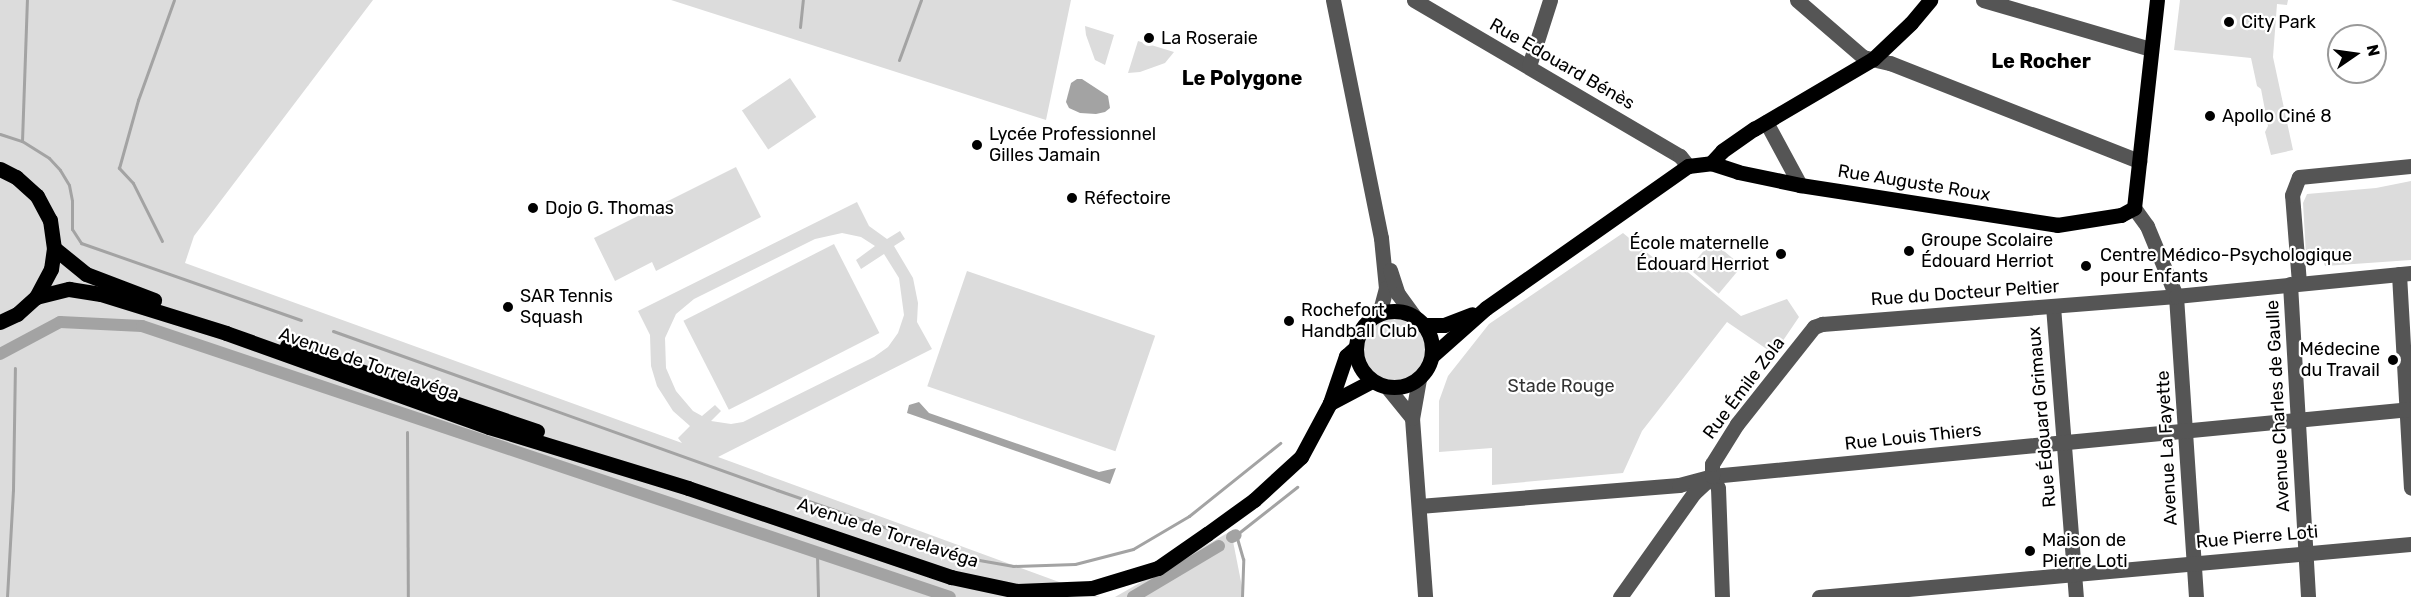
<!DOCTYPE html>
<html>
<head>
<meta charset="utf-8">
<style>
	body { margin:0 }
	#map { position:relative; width:2411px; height:597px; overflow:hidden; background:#fff; font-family:Rubik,sans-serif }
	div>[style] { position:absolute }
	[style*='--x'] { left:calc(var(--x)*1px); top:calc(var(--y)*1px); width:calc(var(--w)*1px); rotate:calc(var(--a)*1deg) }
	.green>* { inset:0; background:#dcdcdc; transform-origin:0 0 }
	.round { border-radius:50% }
	.water>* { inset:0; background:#a3a3a3 }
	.stream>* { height:3px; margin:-1.5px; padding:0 1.5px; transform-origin:1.5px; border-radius:1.5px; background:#a3a3a3 }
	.canal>* { height:12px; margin:-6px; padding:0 6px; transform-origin:6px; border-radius:6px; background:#a3a3a3 }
	.minor>* { height:15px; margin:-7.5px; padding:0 7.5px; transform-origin:7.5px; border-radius:7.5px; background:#555 }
	.major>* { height:15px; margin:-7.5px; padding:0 7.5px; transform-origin:7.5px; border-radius:7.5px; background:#000 }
	.major>.ring { margin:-7.5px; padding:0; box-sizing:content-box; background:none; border:15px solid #000; border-radius:50% }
	.dots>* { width:16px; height:16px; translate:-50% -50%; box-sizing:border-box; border:3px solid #fff; border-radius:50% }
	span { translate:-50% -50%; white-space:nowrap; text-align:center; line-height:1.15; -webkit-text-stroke:4.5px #fff; paint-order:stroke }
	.poi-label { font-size:18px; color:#000 }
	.left { translate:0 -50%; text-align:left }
	.right { translate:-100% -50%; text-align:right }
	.street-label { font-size:18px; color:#000 }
	.park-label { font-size:18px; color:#333 }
	.neighbourhood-label { font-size:20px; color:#000; font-weight:700 }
	.north { position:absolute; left:2327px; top:24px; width:60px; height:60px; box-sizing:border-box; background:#fff; border:2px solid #999; border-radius:50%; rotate:77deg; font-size:16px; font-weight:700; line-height:24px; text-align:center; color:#000 }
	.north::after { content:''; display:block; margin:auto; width:21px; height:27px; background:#000; clip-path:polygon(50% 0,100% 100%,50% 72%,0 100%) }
</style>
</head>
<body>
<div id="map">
	<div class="green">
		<i style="clip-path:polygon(evenodd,0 0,373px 0,194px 236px,185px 263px,682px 443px,678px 438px,690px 426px,673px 411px,657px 386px,651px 366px,650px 335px,638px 311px,857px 202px,869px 226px,887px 239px,900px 231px,905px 239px,894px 246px,913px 278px,918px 303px,917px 322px,932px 349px,718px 457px,1100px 597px,0 597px,0 0,842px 233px,861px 237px,875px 246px,856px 260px,861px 269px,884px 254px,899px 278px,904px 315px,898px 333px,888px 347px,874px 357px,743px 422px,731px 424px,711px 421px,721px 411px,715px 405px,702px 416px,693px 411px,676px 391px,666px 368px,665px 338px,676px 314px,694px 299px,815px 239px,842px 233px)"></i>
		<i style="clip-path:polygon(671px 0,1071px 0,1046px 120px)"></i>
		<i style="clip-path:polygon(2180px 0,2288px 0,2287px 5px,2277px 4px,2273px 57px,2293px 150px,2271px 155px,2265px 132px,2268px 126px,2261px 89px,2257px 86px,2251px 58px,2174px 50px)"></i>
		<i style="clip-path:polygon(1085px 26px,1114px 35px,1105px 65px,1095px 60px,1086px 35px)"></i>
		<i style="clip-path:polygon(1138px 41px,1174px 52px,1165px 63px,1140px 72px,1128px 73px)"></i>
		<i style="left:790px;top:78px;width:47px;height:58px;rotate:56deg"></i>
		<i style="clip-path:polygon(736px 167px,761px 217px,656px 271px,652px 262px,615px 281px,594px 238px)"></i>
		<i style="clip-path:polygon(2411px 181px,2411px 260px,2325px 266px,2321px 255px,2306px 255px,2303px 203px,2307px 194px,2376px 188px)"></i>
		<i style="clip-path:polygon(1623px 233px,1672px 273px,1678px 264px,1741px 316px,1787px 299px,1799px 317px,1774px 354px,1727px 322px,1642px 431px,1623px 473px,1492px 485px,1492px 448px,1439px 452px,1439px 401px,1448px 376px,1489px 324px)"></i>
		<i style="left:1712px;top:241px;width:39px;height:36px;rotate:40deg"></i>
		<i style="left:834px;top:244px;width:100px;height:169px;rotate:63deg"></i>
		<i style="left:967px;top:271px;width:199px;height:122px;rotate:19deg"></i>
		<i class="round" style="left:1361px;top:318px;width:66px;height:66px"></i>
		<i style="clip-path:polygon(1231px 531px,1244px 597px,1115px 597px)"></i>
	</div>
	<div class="water">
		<i style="clip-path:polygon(1077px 79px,1082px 79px,1108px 96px,1110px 108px,1105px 112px,1096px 114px,1080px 113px,1069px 108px,1066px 102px,1071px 83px)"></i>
		<i style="clip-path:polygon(919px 402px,929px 413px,1099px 472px,1116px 468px,1110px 484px,907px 413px,909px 405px)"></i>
	</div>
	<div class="stream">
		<i style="--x:800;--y:27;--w:27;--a:-84"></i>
		<i style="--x:899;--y:60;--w:64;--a:-69.9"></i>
		<i style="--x:0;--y:134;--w:23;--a:18"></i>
		<i style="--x:22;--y:141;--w:32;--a:32"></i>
		<i style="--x:49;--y:158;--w:16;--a:47"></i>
		<i style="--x:60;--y:170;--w:17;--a:59"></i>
		<i style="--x:69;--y:185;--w:16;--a:79"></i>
		<i style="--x:72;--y:201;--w:28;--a:90"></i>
		<i style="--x:72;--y:229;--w:17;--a:57"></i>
		<i style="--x:81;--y:243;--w:233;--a:19.3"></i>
		<i style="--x:22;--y:141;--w:141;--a:-88"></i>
		<i style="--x:162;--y:241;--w:65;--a:-116.6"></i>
		<i style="--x:133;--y:183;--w:21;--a:-133"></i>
		<i style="--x:119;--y:168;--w:71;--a:-74.4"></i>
		<i style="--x:138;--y:100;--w:106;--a:-70.2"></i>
		<i style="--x:333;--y:331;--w:472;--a:19.7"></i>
		<i style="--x:777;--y:490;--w:214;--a:19.1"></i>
		<i style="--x:979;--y:560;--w:35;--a:10"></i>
		<i style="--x:1013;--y:566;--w:62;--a:-1.8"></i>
		<i style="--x:1075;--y:564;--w:60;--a:-14.5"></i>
		<i style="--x:1133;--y:549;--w:65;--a:-30.5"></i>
		<i style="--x:1189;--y:516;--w:117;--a:-38.7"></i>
		<i style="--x:407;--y:432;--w:165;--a:89.7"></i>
		<i style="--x:817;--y:555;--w:42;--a:88.6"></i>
		<i style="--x:7;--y:597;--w:107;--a:-86.8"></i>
		<i style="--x:13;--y:490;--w:122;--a:-89.1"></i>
		<i style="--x:1242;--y:597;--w:38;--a:-88"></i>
		<i style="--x:1243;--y:559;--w:25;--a:-106"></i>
		<i style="--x:1236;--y:535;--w:78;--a:-38.2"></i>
	</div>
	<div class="canal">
		<i style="--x:0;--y:354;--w:68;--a:-28.1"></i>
		<i style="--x:60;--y:322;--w:82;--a:2.8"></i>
		<i style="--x:142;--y:326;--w:852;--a:18.54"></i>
		<i style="--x:1232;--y:537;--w:4;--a:-27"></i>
		<i style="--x:1133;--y:597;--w:100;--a:-30.7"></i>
	</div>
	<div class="minor">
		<i style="--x:1333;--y:0;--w:243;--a:78.6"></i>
		<i style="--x:1381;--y:238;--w:50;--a:84.3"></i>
		<i style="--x:1386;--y:288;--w:27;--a:105"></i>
		<i style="--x:1414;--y:0;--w:308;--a:30.4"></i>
		<i style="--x:1680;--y:156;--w:13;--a:51"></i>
		<i style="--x:1797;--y:0;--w:87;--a:40.8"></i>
		<i style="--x:1863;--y:57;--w:28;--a:13"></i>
		<i style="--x:1890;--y:63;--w:268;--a:21.5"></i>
		<i style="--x:1983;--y:0;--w:175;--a:16.3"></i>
		<i style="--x:1529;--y:66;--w:69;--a:-72.3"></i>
		<i style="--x:1766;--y:122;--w:72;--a:61.6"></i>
		<i style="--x:2134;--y:208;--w:22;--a:54"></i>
		<i style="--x:2147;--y:226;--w:76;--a:67.5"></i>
		<i style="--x:2176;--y:296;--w:302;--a:86.2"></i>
		<i style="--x:1390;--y:270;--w:25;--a:72"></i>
		<i style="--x:1398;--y:294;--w:29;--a:54"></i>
		<i style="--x:2399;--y:274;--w:214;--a:86.8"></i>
		<i style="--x:2299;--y:283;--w:88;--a:-94.5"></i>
		<i style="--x:2292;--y:195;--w:19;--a:-69"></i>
		<i style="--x:2299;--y:177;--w:113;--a:-5.6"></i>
		<i style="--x:2290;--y:284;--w:314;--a:86.7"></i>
		<i style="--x:2053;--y:306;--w:292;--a:85.5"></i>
		<i style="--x:1419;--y:379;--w:40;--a:100"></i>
		<i style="--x:1412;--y:418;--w:179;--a:85.8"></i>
		<i style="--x:1387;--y:387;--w:40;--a:51"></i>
		<i style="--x:1712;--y:476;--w:13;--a:63"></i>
		<i style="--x:1718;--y:488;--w:109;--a:87.9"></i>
		<i style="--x:1419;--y:506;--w:261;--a:-4.6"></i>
		<i style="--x:1679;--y:485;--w:34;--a:-15"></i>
		<i style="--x:1712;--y:476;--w:702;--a:-5.48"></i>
		<i style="--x:1620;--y:597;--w:128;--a:-54.6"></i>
		<i style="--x:1694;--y:493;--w:25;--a:-43"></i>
		<i style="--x:1712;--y:476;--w:12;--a:-90"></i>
		<i style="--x:1712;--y:464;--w:47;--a:-58"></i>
		<i style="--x:1737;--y:424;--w:124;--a:-51.6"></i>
		<i style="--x:1814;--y:327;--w:9;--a:-21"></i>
		<i style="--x:1822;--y:324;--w:355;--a:-4.5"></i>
		<i style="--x:2176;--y:296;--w:236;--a:-5.6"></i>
		<i style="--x:1819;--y:597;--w:594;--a:-5.12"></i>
	</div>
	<div class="major">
		<i style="--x:1711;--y:163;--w:16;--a:-47"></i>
		<i style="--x:1722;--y:151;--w:39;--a:-35"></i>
		<i style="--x:1754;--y:129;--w:138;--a:-30.5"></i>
		<i style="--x:1873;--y:59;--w:52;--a:-43.5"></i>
		<i style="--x:1911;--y:23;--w:30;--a:-50"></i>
		<i style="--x:0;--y:169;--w:18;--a:27"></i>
		<i style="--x:16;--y:177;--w:28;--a:42"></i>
		<i style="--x:37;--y:196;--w:27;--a:62"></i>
		<i style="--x:50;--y:220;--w:28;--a:82"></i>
		<i style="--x:54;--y:248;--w:21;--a:98"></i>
		<i style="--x:51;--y:269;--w:32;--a:118"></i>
		<i style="--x:36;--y:297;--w:25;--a:138"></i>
		<i style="--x:17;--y:314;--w:19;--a:155"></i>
		<i style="--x:54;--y:248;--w:41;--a:39.1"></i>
		<i style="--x:86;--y:274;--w:73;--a:20.9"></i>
		<i style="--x:36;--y:297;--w:34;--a:-14"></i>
		<i style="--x:69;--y:289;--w:32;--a:9"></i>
		<i style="--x:101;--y:294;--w:131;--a:17.3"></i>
		<i style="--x:226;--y:333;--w:279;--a:19.7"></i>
		<i style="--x:489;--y:427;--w:208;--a:17"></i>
		<i style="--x:688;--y:488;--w:278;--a:18.7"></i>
		<i style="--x:951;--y:577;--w:67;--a:12"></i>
		<i style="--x:1017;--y:591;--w:75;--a:-2.3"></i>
		<i style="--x:1092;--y:588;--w:69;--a:-16.9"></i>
		<i style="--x:1158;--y:568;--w:60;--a:-34.8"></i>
		<i style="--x:1207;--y:534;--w:58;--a:-35.9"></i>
		<i style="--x:1254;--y:500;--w:64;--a:-42.5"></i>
		<i style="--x:1301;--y:457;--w:61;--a:-61.8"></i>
		<i style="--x:1330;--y:403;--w:50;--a:-71.2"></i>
		<i style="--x:1346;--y:356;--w:13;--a:-42"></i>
		<i class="ring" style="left:1356px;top:311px;width:61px;height:61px"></i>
		<i style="--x:1424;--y:325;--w:20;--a:0"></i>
		<i style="--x:1444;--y:325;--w:30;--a:-21"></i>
		<i style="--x:287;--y:346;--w:264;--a:18.8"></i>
		<i style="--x:1432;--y:356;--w:72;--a:-41.6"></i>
		<i style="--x:1486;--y:308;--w:247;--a:-35.1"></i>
		<i style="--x:1688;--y:166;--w:23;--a:-7"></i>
		<i style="--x:1711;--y:163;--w:28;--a:18"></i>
		<i style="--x:1738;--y:172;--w:63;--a:11.8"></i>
		<i style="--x:1800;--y:185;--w:260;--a:8.8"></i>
		<i style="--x:2057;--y:225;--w:65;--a:-8.9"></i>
		<i style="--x:2121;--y:215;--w:15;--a:-28"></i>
		<i style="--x:2134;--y:208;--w:209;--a:-83.7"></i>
		<i style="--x:1330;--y:403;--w:47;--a:-27.6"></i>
	</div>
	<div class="dots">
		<i style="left:2229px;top:22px;background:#000"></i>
		<i style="left:1149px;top:38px;background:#000"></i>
		<i style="left:2210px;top:116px;background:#000"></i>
		<i style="left:977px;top:145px;background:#000"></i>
		<i style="left:1072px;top:198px;background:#000"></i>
		<i style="left:533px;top:208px;background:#000"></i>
		<i style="left:1909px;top:251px;background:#000"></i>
		<i style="left:1781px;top:254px;background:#000"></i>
		<i style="left:2086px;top:266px;background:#000"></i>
		<i style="left:508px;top:307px;background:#000"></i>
		<i style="left:1289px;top:321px;background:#000"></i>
		<i style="left:2393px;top:360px;background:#000"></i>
		<i style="left:2030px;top:551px;background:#000"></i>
	</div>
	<div class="poi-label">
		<span class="left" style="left:2241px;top:22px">City Park</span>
		<span class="left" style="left:1161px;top:38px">La Roseraie</span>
		<span class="left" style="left:2222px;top:116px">Apollo Ciné 8</span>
		<span class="left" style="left:989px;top:145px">Lycée Professionnel<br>Gilles Jamain</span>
		<span class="left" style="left:1084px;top:198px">Réfectoire</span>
		<span class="left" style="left:545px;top:208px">Dojo G. Thomas</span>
		<span class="left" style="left:1921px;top:251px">Groupe Scolaire<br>Édouard Herriot</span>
		<span class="right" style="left:1769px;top:254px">École maternelle<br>Édouard Herriot</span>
		<span class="left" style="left:2100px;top:266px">Centre Médico-Psychologique<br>pour Enfants</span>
		<span class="left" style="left:520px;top:307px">SAR Tennis<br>Squash</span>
		<span class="left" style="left:1301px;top:321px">Rochefort<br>Handball Club</span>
		<span class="right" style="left:2380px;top:360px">Médecine<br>du Travail</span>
		<span class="left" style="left:2042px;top:551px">Maison de<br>Pierre Loti</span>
	</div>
	<div class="street-label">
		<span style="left:1562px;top:64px;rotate:30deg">Rue Edouard Bénès</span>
		<span style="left:1914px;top:183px;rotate:9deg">Rue Auguste Roux</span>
		<span style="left:1965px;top:293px;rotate:-4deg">Rue du Docteur Peltier</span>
		<span style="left:369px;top:364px;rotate:19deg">Avenue de Torrelavéga</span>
		<span style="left:1744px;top:388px;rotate:-53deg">Rue Émile Zola</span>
		<span style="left:2278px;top:406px;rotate:-93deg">Avenue Charles de Gaulle</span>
		<span style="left:2042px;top:417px;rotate:-95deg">Rue Édouard Grimaux</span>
		<span style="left:1913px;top:437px;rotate:-6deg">Rue Louis Thiers</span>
		<span style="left:2167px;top:448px;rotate:-93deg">Avenue La Fayette</span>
		<span style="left:888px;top:533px;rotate:18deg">Avenue de Torrelavéga</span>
		<span style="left:2257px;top:537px;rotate:-5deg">Rue Pierre Loti</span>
	</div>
	<div class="park-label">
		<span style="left:1561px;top:386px">Stade Rouge</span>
	</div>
	<div class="neighbourhood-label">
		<span style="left:2041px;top:61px">Le Rocher</span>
		<span style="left:1242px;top:78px">Le Polygone</span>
	</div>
	<div class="north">N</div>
</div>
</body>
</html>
